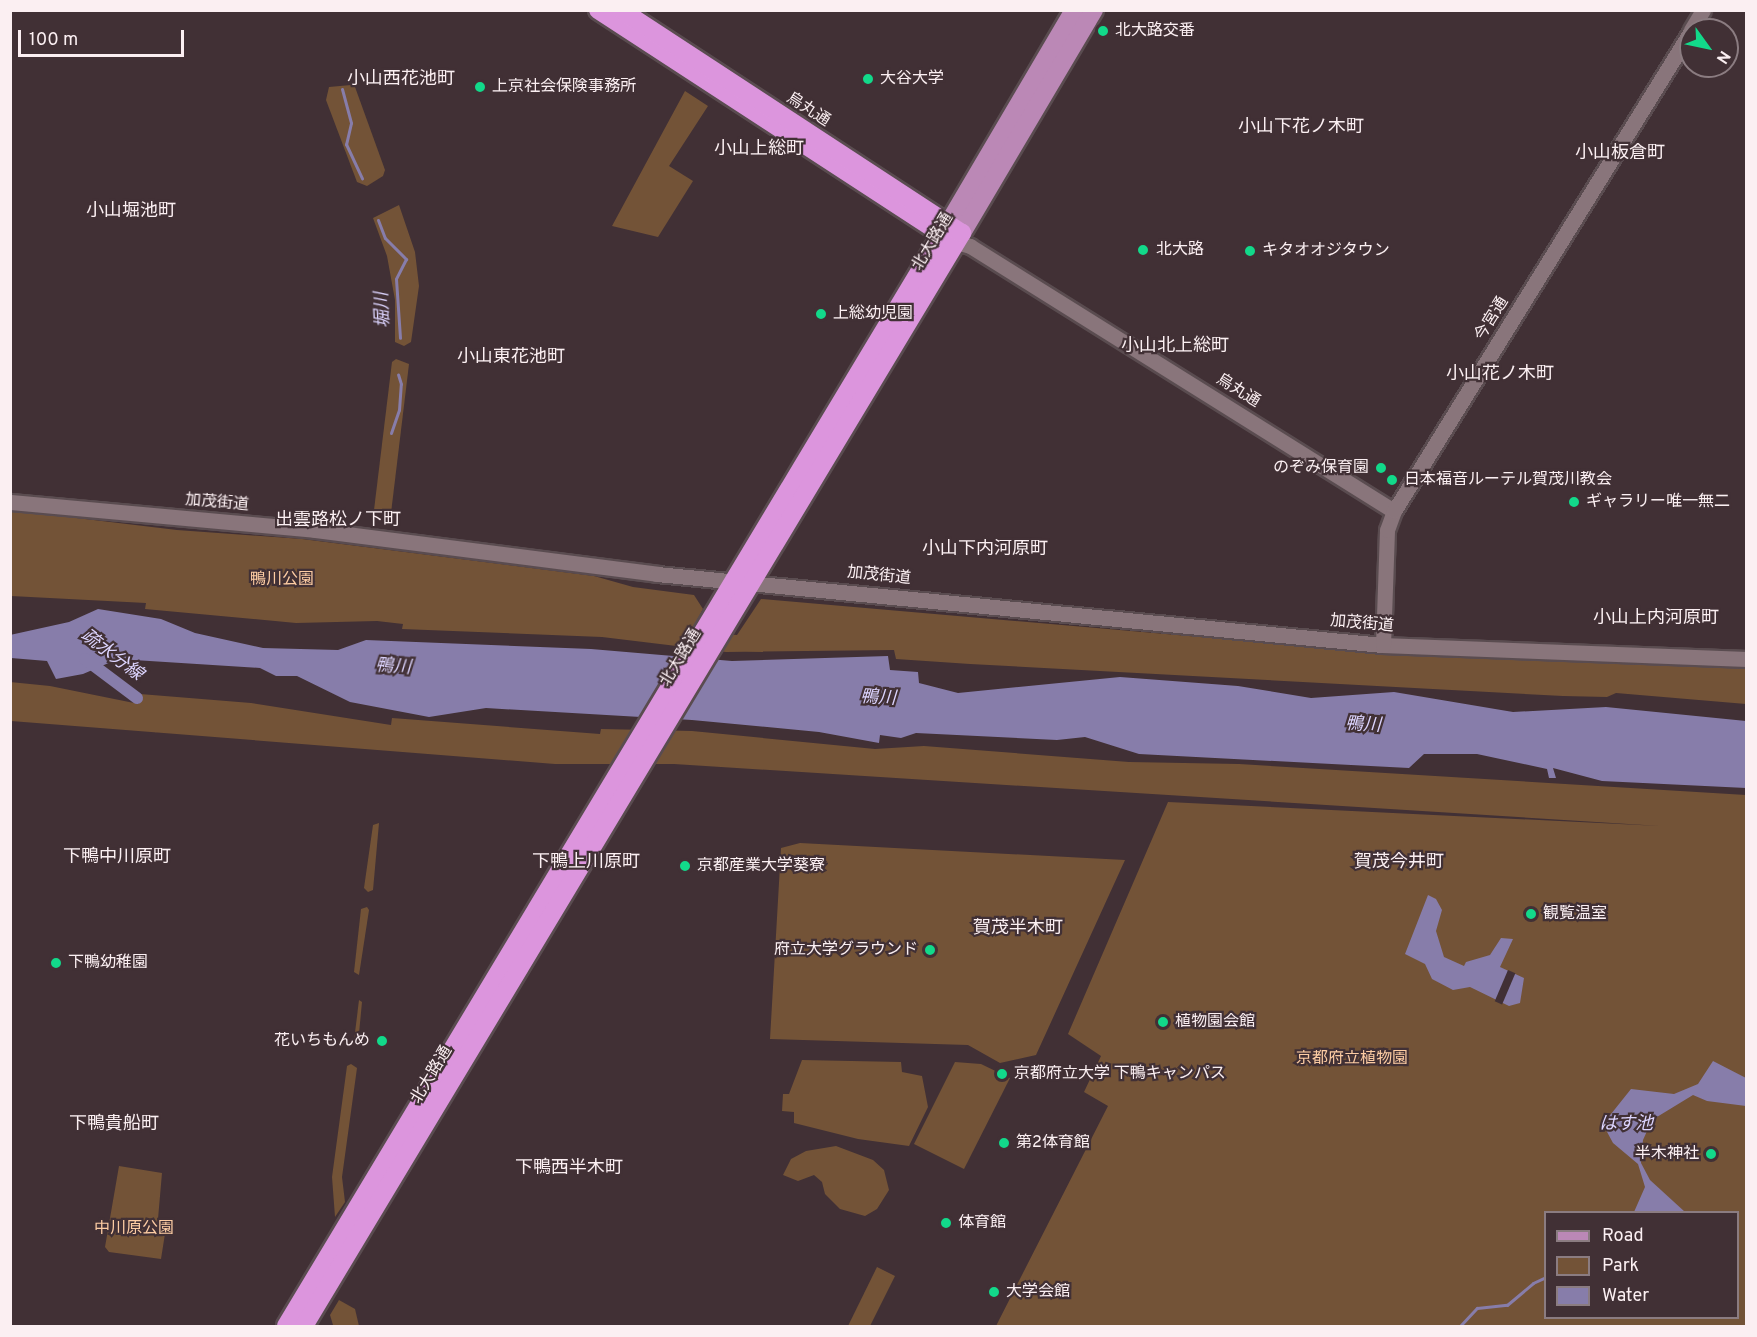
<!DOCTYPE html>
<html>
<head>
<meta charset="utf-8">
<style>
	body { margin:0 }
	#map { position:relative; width:1757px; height:1337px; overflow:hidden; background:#413035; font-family:Overpass,"Noto Sans JP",sans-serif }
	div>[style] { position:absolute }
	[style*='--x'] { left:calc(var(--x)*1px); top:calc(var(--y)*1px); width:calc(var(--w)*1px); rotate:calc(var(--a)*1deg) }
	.green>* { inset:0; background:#735337 }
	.water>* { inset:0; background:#877daa }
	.pier>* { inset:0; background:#413035; transform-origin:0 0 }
	.stream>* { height:3px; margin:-1.5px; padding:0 1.5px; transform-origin:1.5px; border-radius:1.5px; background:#877daa }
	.canal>* { height:12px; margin:-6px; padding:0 6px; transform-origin:6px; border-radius:6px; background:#877daa }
	.roads { filter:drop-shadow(2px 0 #5a4c50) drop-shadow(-2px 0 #5a4c50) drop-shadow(0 2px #5a4c50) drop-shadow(0 -2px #5a4c50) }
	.minor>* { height:15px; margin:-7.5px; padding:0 7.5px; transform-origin:7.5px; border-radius:7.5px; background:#89757b }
	.major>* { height:18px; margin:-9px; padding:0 9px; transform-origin:9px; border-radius:9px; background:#bb88b6 }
	.highway>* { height:18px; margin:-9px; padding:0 9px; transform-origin:9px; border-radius:9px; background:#dc95dd }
	.dots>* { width:16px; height:16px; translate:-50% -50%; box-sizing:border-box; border:3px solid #413035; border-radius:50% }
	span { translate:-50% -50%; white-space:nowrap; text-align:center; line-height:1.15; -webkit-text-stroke:4.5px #413035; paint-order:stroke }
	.poi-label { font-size:16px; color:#fbeff2 }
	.left { translate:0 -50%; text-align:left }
	.right { translate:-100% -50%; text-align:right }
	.street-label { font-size:16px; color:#fbeff2 }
	.park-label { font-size:16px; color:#fdcca3 }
	.neighbourhood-label { font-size:18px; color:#fbeff2 }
	.water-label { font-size:18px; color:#dcd4fe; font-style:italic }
	.frame { position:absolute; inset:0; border:12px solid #fbeff2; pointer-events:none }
	.legend { position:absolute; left:1544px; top:1211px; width:195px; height:108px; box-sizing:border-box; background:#413035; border:2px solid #8b7c81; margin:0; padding:8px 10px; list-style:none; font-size:18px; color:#fbeff2 }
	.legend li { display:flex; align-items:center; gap:12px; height:30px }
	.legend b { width:30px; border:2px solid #8b7c81 }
	.north { position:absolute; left:1679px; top:18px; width:60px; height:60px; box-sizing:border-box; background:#413035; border:2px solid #8b7c81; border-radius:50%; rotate:123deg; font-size:16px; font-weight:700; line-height:24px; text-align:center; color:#fbeff2 }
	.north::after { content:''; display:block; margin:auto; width:21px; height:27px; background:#12d98a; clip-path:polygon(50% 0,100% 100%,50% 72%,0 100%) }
	.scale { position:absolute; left:18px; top:30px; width:166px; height:27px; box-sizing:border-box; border:3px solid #fbeff2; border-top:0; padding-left:8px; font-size:18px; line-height:21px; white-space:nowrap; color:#fbeff2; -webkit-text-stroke:4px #413035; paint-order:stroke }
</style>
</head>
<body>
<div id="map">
	<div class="green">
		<i style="clip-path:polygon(351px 85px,355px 87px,385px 170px,383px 176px,367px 186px,357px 182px,326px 100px,329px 87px)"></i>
		<i style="clip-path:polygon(685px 91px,708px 106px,669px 166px,693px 181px,658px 237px,612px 226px)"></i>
		<i style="clip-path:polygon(399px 205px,415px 252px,419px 286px,411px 342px,404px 346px,395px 342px,395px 300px,387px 256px,373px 218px)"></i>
		<i style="clip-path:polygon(396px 359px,409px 364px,391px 513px,374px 510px,392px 362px)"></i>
		<i style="clip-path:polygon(10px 510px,177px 530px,302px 539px,594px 576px,633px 587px,694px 595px,703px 609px,691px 631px,737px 635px,761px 599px,1384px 653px,1746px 666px,1746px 704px,1616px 693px,1607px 697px,1563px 696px,970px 664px,896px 659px,894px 650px,726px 652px,602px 637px,402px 629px,403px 624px,377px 621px,296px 623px,145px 609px,146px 603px,11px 596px)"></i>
		<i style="clip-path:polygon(evenodd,10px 682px,50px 686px,139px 704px,140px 694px,251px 703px,391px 725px,392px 718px,600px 734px,601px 729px,692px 731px,875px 749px,924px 746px,1129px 762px,1239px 764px,1746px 795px,1746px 1326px,996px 1326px,1108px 1106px,1084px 1092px,1101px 1056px,1068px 1034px,1168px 802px,1660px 826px,674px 764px,555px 764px,11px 721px,10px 682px,1546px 1212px,1738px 1212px,1738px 1318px,1546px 1318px,1546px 1212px)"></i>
		<i style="clip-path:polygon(379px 823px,373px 890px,368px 892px,364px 888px,373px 825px)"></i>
		<i style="clip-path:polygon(800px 843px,1125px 860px,1036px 1055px,1000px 1063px,968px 1045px,770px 1039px,781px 848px)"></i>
		<i style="clip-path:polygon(367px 907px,369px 910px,359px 975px,354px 972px,361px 909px)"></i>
		<i style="clip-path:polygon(359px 1000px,362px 1002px,358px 1044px,354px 1041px)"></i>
		<i style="clip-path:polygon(802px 1060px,901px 1062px,902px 1072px,922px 1076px,928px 1107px,909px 1146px,858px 1139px,794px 1123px,794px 1112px,782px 1111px,783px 1094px,789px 1094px)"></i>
		<i style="clip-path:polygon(955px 1062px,981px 1064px,1010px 1078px,964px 1169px,914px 1144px)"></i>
		<i style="clip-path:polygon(351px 1064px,357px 1068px,342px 1177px,345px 1202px,335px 1217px,332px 1177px,347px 1066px)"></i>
		<i style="clip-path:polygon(836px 1146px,873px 1160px,884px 1170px,889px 1190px,877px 1209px,865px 1216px,840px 1209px,825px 1194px,822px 1182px,814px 1175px,798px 1181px,783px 1175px,791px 1159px,806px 1151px)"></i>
		<i style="clip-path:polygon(119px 1166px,162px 1173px,158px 1219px,167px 1221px,161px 1259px,109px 1252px,105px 1247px)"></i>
		<i style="clip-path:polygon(877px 1267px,895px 1276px,870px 1326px,848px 1326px)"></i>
		<i style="clip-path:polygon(339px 1300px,355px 1309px,359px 1326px,333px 1325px,330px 1315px)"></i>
	</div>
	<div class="water">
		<i style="clip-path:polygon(98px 609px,161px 619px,195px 633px,263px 648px,338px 650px,366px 640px,591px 649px,732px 661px,888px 656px,890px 670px,918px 672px,919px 683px,958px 693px,1120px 677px,1238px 686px,1311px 698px,1394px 692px,1513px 712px,1606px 707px,1746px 721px,1746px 788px,1602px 781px,1553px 768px,1556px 778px,1549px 778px,1547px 769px,1477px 754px,1424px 754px,1409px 768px,1139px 754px,1085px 737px,1057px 740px,916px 733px,901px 738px,880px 735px,879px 743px,819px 732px,692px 720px,486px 708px,429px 717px,350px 702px,297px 676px,276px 676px,260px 668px,118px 659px,83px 674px,56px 679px,47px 661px,11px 658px,10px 635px,69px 622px)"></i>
		<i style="clip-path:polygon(1428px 895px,1436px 899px,1442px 910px,1436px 931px,1444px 957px,1464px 966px,1466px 962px,1490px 955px,1501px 938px,1513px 939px,1500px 967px,1524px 978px,1520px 1003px,1509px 1006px,1470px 987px,1453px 990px,1432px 979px,1425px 964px,1405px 954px)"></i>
		<i style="clip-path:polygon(1713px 1061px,1746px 1078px,1746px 1106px,1707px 1101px,1693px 1095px,1652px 1120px,1643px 1140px,1641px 1163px,1650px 1180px,1685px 1212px,1634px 1212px,1645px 1187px,1638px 1164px,1613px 1143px,1606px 1130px,1607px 1119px,1631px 1089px,1674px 1094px,1698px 1084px)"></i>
	</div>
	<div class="pier">
		<i style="left:1508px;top:970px;width:8px;height:34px;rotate:23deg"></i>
	</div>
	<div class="stream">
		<i style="--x:342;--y:89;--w:35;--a:75"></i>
		<i style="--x:351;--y:123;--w:22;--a:103"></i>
		<i style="--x:346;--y:144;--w:38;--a:65"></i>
		<i style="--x:378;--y:220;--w:19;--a:69"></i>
		<i style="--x:385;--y:238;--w:30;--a:45"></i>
		<i style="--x:406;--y:259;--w:22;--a:117"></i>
		<i style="--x:396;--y:279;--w:59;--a:86.1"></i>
		<i style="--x:391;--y:433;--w:24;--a:-71"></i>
		<i style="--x:399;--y:410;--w:26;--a:-86"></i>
		<i style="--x:401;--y:384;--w:10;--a:-107"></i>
		<i style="--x:1460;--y:1326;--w:25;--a:-47"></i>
		<i style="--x:1477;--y:1308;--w:30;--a:-6"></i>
		<i style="--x:1507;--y:1305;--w:34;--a:-40"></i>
		<i style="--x:1533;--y:1283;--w:14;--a:-25"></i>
	</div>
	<div class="canal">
		<i style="--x:85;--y:659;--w:65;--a:36.9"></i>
	</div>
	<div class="roads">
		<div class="minor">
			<i style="--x:1691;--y:30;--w:23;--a:-59"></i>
			<i style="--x:956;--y:242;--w:15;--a:16"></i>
			<i style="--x:970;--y:246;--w:500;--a:32.01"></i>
			<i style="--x:10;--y:502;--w:306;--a:5.2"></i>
			<i style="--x:315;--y:530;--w:345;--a:7.3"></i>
			<i style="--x:657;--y:574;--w:729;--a:5.59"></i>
			<i style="--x:1383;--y:645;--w:363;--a:2.2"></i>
			<i style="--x:1383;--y:645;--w:115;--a:-88"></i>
			<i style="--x:1387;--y:530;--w:20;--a:-70"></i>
			<i style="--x:1394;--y:511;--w:564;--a:-58.25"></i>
		</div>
		<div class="major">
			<i style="--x:948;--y:224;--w:248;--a:-59.5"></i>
			<i style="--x:962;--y:233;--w:259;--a:-59.4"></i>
		</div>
		<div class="highway">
			<i style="--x:598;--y:10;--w:406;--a:33.1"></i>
			<i style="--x:286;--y:1326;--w:1286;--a:-59.01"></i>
			<i style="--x:304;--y:1326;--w:1276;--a:-58.95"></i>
			<i style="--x:962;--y:233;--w:407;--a:-146.8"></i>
		</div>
	</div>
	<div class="dots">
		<i style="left:1103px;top:31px;background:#12d98a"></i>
		<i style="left:868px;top:79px;background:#12d98a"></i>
		<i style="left:480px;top:87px;background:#12d98a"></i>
		<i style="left:1143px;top:250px;background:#12d98a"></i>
		<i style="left:1250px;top:251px;background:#12d98a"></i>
		<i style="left:821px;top:314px;background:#12d98a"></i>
		<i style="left:1381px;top:468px;background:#12d98a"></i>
		<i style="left:1392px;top:480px;background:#12d98a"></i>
		<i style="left:1574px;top:502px;background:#12d98a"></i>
		<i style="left:685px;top:866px;background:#12d98a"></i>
		<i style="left:1531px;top:914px;background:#12d98a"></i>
		<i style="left:930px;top:950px;background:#12d98a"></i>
		<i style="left:56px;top:963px;background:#12d98a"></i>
		<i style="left:1163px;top:1022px;background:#12d98a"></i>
		<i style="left:382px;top:1041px;background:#12d98a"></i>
		<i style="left:1002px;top:1074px;background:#12d98a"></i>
		<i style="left:1004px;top:1143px;background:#12d98a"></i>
		<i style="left:1711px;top:1154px;background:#12d98a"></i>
		<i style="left:946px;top:1223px;background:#12d98a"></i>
		<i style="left:994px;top:1292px;background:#12d98a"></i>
	</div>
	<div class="poi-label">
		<span class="left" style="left:1115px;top:31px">北大路交番</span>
		<span class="left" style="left:880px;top:79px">大谷大学</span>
		<span class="left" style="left:492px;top:87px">上京社会保険事務所</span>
		<span class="left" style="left:1156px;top:250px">北大路</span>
		<span class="left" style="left:1262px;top:251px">キタオオジタウン</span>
		<span class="left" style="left:833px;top:314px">上総幼児園</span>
		<span class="right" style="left:1369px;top:468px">のぞみ保育園</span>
		<span class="left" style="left:1404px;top:480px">日本福音ルーテル賀茂川教会</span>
		<span class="left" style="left:1586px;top:502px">ギャラリー唯一無二</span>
		<span class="left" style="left:697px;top:866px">京都産業大学葵寮</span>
		<span class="left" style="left:1543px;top:914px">観覧温室</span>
		<span class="right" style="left:918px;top:950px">府立大学グラウンド</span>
		<span class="left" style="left:68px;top:963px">下鴨幼稚園</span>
		<span class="left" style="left:1175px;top:1022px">植物園会館</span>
		<span class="right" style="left:370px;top:1041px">花いちもんめ</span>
		<span class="left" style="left:1014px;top:1074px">京都府立大学 下鴨キャンパス</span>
		<span class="left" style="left:1016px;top:1143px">第2体育館</span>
		<span class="right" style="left:1699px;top:1154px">半木神社</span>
		<span class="left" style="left:958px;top:1223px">体育館</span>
		<span class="left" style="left:1006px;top:1292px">大学会館</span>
	</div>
	<div class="street-label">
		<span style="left:808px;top:110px;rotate:33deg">烏丸通</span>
		<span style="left:933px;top:242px;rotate:-59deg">北大路通</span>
		<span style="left:1492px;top:319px;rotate:-58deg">今宮通</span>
		<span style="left:1238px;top:391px;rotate:32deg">烏丸通</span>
		<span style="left:217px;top:503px;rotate:5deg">加茂街道</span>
		<span style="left:879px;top:576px;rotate:6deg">加茂街道</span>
		<span style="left:1362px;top:624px;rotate:5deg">加茂街道</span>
		<span style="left:681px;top:658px;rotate:-59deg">北大路通</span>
		<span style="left:432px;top:1075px;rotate:-59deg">北大路通</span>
	</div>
	<div class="park-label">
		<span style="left:282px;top:580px">鴨川公園</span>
		<span style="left:1352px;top:1059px">京都府立植物園</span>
		<span style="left:134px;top:1229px">中川原公園</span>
	</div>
	<div class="neighbourhood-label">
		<span style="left:401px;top:80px">小山西花池町</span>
		<span style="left:1301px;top:128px">小山下花ノ木町</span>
		<span style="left:759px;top:150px">小山上総町</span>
		<span style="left:1620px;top:154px">小山板倉町</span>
		<span style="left:131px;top:212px">小山堀池町</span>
		<span style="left:1175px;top:347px">小山北上総町</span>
		<span style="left:511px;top:358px">小山東花池町</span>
		<span style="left:1500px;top:375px">小山花ノ木町</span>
		<span style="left:338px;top:521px">出雲路松ノ下町</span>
		<span style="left:985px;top:550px">小山下内河原町</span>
		<span style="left:1656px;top:619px">小山上内河原町</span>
		<span style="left:117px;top:858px">下鴨中川原町</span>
		<span style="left:586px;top:863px">下鴨上川原町</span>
		<span style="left:1399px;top:863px">賀茂今井町</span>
		<span style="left:1018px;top:929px">賀茂半木町</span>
		<span style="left:114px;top:1125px">下鴨貴船町</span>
		<span style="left:569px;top:1169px">下鴨西半木町</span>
	</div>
	<div class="water-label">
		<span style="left:384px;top:310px;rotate:-93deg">堀川</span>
		<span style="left:111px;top:656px;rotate:37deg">疏水分線</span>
		<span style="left:393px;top:668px;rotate:4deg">鴨川</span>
		<span style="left:878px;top:699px;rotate:3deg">鴨川</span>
		<span style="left:1363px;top:726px;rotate:3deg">鴨川</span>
		<span style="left:1626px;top:1125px">はす池</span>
	</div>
	<div class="frame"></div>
	<ul class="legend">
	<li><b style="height:8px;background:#bb88b6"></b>Road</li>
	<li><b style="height:16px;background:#735337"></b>Park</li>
	<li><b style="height:16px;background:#877daa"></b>Water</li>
	</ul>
	<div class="north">N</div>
	<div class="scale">100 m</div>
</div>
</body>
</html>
